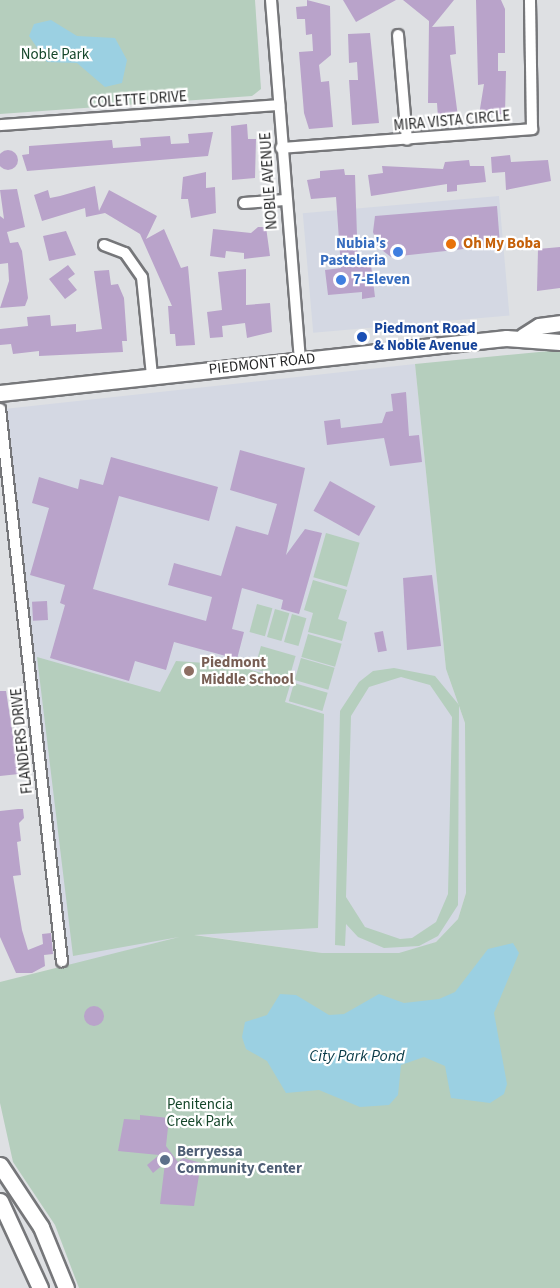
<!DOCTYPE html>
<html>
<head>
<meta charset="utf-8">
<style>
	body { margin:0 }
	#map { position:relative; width:560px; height:1288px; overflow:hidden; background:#dee0e3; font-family:"Source Sans 3",sans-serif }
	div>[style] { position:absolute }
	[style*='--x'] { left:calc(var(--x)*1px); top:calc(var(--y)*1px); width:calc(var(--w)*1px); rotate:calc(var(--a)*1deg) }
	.built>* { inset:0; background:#d4d8e3; transform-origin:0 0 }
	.green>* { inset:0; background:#b5cebd; transform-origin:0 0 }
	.water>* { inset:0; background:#9bd0e2 }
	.building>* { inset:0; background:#b9a3ca; transform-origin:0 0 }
	.round { border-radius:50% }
	.roads { filter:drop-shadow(2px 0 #76777a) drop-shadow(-2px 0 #76777a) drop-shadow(0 2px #76777a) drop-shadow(0 -2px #76777a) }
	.street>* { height:10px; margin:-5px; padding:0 5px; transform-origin:5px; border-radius:5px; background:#fff }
	.secondary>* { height:15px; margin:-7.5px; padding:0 7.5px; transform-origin:7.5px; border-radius:7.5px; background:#fff }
	.dots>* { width:16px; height:16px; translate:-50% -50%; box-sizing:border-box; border:3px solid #fff; border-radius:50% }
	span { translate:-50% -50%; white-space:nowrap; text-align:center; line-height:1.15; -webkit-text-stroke:4.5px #fff; paint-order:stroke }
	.park-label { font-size:15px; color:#15462a }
	.street-label { font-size:15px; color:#262728 }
	.shop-label { font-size:15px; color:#366cbe; font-weight:700 }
	.right { translate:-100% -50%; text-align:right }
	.left { translate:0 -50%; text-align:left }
	.food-label { font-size:15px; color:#c56008; font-weight:700 }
	.transit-label { font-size:15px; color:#164399; font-weight:700 }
	.education-label { font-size:15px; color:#785e54; font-weight:700 }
	.service-label { font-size:15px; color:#4e5e75; font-weight:700 }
	.water-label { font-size:16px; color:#083a47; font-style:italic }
</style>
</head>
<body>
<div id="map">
	<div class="built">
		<i style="left:499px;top:196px;width:120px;height:197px;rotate:85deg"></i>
		<i style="clip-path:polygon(415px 364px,446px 669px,465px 723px,466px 893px,458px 919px,436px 942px,407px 953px,322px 953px,190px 934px,69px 966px,4px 409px)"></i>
	</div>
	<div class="green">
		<i style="clip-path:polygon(0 0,255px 0,261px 89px,252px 96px,0 114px)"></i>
		<i style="clip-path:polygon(560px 350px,560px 1288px,79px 1288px,55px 1225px,13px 1162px,0 1103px,0 982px,179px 937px,73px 956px,37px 657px,160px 692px,176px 661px,235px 665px,291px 682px,285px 702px,324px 714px,318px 928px,194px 935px,322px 953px,399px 953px,436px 942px,458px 919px,466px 893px,465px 723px,446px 669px,415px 364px)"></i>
		<i style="left:326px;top:533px;width:35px;height:46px;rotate:16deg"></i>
		<i style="clip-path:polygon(313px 580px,347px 590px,338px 619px,347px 622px,342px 641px,308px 632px,313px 613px,304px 610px)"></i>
		<i style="left:257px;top:604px;width:16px;height:29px;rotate:15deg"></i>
		<i style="left:275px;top:609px;width:15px;height:29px;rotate:16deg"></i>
		<i style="left:292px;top:614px;width:15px;height:29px;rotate:16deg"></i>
		<i style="left:308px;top:634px;width:35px;height:24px;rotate:16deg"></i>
		<i style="left:261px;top:646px;width:36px;height:24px;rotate:16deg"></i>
		<i style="left:301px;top:658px;width:35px;height:23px;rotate:16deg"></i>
		<i style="clip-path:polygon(evenodd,394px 668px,435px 676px,459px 705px,458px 905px,438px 936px,419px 946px,384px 948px,358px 937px,346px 924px,345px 946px,335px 945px,340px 711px,359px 682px,373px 671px,394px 668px,401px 677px,430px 685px,452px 717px,448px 894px,436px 922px,412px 938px,400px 939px,365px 927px,346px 897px,351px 716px,369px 687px,401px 677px)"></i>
		<i style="left:294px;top:683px;width:35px;height:19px;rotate:16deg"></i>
	</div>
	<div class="water">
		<i style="clip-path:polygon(51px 20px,77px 36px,115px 38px,127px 60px,122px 83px,105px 87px,77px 63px,47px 62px,29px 36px,34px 24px)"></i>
		<i style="clip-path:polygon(513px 943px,519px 953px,494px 1013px,507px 1084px,504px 1094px,490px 1103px,451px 1098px,445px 1066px,424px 1057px,401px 1065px,398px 1095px,389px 1105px,360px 1107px,319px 1090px,286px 1093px,267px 1061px,246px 1049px,242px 1037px,245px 1022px,267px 1015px,280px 994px,296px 995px,329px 1015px,344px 1014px,379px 994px,404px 1003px,439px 999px,455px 992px,488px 949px)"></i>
	</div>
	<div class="building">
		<i style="clip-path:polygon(307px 0,330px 6px,331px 55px,319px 65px,321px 82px,329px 81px,333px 127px,309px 129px,304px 113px,299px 52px,313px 51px,312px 34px,306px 35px,305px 19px,297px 19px,296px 7px,307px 6px)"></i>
		<i style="clip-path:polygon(343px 0,396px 0,356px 22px)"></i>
		<i style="clip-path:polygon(403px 0,454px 0,432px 27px,454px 26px,456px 54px,450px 55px,458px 117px,438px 118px,437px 103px,428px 103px,429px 21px)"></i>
		<i style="clip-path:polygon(476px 0,501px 0,505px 9px,505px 53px,498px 53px,498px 71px,506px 71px,505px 114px,479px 115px,484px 84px,478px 85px)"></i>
		<i style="clip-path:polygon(370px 33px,379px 123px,352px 125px,349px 80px,358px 80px,357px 62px,349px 63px,348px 34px)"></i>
		<i style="clip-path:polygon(247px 124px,248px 139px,256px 139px,255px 178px,232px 180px,231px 126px)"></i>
		<i style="clip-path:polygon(213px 132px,208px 156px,27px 171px,22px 155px,29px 154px,29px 146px,112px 140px,113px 148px,141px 146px,140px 138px,170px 136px,171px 144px,189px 143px,188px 134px)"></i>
		<i class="round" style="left:-2px;top:150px;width:20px;height:20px"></i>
		<i style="clip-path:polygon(510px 155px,511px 162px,548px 160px,551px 181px,506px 190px,505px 172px,492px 173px,491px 157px)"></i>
		<i style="clip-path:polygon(469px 160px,470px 166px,484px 166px,486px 182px,457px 185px,457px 191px,447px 192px,447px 184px,371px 196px,368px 175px,383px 173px,382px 166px,443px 169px,445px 162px)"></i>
		<i style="clip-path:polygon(344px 169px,345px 175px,355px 175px,358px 266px,371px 265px,375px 297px,362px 299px,362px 292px,328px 295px,325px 270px,341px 268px,336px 197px,311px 199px,307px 180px,320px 178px,320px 171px)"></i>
		<i style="clip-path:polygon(206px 172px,206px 188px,215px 187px,216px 213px,191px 218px,188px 199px,181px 199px,183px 177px)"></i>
		<i style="clip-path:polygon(95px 186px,99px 211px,109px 190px,157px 216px,146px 239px,164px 229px,181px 268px,188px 266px,195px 345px,176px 346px,175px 334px,170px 334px,168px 306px,172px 306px,140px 234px,105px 213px,86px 217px,85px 208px,42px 221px,34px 195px,48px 190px,50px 198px,60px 196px)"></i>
		<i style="clip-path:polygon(17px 189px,25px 227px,7px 232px,10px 243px,18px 242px,22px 251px,28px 298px,25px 306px,0 308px,9px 281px,8px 263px,0 264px,0 216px,4px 219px,0 190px)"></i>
		<i style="clip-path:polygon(497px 206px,500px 245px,391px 257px,378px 247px,373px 232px,375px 216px)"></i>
		<i style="clip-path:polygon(258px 227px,266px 227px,270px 256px,244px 259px,244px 253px,226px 251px,225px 258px,210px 256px,213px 229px,251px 233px)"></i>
		<i style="clip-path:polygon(66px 231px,76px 255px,49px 261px,43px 236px)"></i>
		<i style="clip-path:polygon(560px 247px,560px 288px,537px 291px,538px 249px)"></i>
		<i style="clip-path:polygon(68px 265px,75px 274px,68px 279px,77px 290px,65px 299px,49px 279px)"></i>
		<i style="clip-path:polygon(246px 269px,246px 305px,270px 303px,272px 332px,247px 338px,245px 323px,222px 326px,223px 337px,210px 338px,207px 312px,222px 310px,218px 272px)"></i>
		<i style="clip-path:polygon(109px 270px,111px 285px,118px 284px,124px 298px,127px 341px,122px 341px,123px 352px,39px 356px,39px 351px,13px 354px,11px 344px,0 345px,0 329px,28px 326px,27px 317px,50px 315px,51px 326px,76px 324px,76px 332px,102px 329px,94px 271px)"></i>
		<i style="clip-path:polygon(406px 392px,409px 436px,419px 435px,422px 462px,390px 466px,384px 438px,327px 445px,324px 421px,340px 419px,341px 428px,382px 423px,386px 412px,393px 411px,391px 394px)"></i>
		<i style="clip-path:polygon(240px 450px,305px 468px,286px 555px,305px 529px,322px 533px,299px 614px,281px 609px,283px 600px,242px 588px,232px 629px,244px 632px,237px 659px,174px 642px,166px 670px,135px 661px,129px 681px,50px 658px,65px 605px,60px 603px,65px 585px,30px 575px,49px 508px,32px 503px,39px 477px,78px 489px,80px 479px,103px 485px,111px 457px,218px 487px,209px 521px,119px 496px,93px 589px,206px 621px,212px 597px,168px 585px,174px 563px,221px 576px,236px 526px,268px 535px,277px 504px,230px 490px)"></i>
		<i style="left:330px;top:481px;width:52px;height:34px;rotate:29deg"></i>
		<i style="clip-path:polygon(432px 575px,441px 646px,407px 650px,403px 578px)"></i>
		<i style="left:47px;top:601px;width:19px;height:15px;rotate:87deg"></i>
		<i style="left:383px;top:631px;width:20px;height:9px;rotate:79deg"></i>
		<i style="clip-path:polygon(0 691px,6px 691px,19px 774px,0 776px)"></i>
		<i style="clip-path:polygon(18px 809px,23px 809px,24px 818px,19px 823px,21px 841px,17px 842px,21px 875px,13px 876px,22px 930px,28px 950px,43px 944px,42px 934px,51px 933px,53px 954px,44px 955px,45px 966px,32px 973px,16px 973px,0 937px,0 811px)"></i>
		<i class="round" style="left:84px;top:1006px;width:20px;height:20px"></i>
		<i style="clip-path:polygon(140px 1115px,169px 1118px,166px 1146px,178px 1162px,183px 1158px,201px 1163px,194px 1206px,160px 1204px,165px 1163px,153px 1173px,147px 1165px,159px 1155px,118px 1151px,124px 1119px,140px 1120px)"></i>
	</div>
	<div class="roads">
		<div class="street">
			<i style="--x:271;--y:0;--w:361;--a:85.4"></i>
			<i style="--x:398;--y:35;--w:105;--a:85.1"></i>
			<i style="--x:0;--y:125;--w:280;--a:-4.1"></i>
			<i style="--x:281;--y:148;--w:252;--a:-4.3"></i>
			<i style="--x:532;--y:129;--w:129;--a:-90.9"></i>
			<i style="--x:244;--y:203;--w:41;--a:-4.2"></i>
			<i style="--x:104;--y:245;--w:22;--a:21"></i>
			<i style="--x:125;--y:253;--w:29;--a:55"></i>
			<i style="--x:142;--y:277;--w:100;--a:84.2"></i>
			<i style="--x:0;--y:409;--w:556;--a:83.6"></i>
		</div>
		<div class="secondary">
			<i style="--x:523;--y:336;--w:19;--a:-32"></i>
			<i style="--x:539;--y:326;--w:21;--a:-8"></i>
			<i style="--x:0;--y:393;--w:509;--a:-6.2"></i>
			<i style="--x:506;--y:338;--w:54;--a:4.2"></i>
			<i style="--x:0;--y:1165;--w:74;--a:56.5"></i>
			<i style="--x:41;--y:1227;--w:66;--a:67.7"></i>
			<i style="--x:0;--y:1201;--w:96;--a:65.3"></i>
		</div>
	</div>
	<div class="dots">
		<i style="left:451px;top:244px;background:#e8710a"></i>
		<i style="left:398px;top:252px;background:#3f7fe0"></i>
		<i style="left:341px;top:280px;background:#3f7fe0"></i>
		<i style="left:362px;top:337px;background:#1a4fb4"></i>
		<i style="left:189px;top:671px;background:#8d6e63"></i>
		<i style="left:165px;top:1160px;background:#5c6f8a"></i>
	</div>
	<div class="park-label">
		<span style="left:55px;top:55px">Noble Park</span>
		<span style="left:200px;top:1113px">Penitencia<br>Creek Park</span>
	</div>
	<div class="street-label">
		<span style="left:138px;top:100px;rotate:-4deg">COLETTE DRIVE</span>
		<span style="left:452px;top:121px;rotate:-5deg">MIRA VISTA CIRCLE</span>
		<span style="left:269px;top:181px;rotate:-94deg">NOBLE AVENUE</span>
		<span style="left:262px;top:364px;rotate:-6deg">PIEDMONT ROAD</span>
		<span style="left:22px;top:741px;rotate:-96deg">FLANDERS DRIVE</span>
	</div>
	<div class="shop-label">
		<span class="right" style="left:386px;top:252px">Nubia's<br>Pasteleria</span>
		<span class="left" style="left:353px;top:280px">7-Eleven</span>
	</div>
	<div class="food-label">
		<span class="left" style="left:463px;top:244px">Oh My Boba</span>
	</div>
	<div class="transit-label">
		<span class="left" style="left:374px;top:337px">Piedmont Road<br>&amp; Noble Avenue</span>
	</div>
	<div class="education-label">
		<span class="left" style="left:201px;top:671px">Piedmont<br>Middle School</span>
	</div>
	<div class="service-label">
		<span class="left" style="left:177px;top:1160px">Berryessa<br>Community Center</span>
	</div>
	<div class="water-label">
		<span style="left:357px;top:1056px">City Park Pond</span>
	</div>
</div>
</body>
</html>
